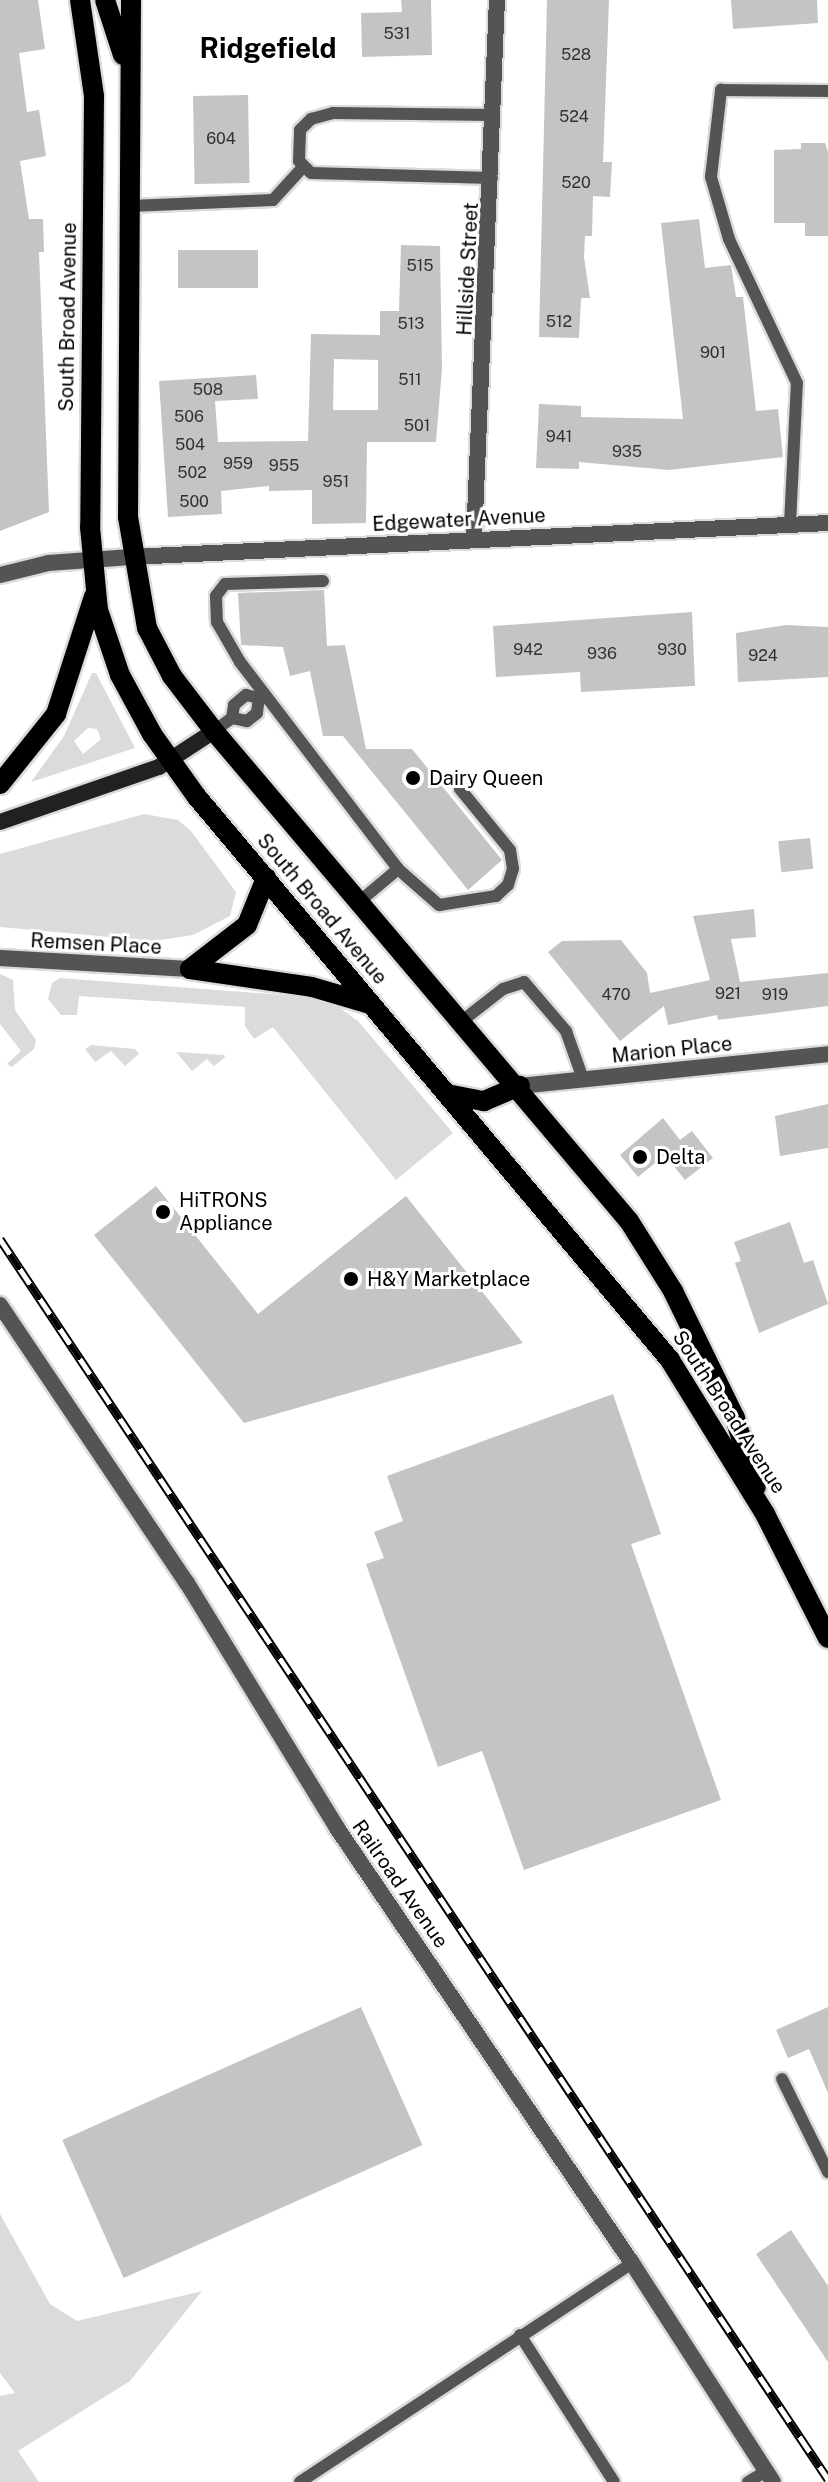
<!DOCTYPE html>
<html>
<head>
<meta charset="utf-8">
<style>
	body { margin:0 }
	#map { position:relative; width:828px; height:2482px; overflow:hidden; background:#fff; font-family:"Public Sans",sans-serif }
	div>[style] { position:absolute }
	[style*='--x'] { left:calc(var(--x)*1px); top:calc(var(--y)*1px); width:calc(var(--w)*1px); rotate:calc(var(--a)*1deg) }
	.green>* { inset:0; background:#dbdbdb }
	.building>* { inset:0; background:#c4c4c4; transform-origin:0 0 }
	.roads { filter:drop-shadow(2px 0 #dbdbdb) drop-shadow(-2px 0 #dbdbdb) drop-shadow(0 2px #dbdbdb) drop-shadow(0 -2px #dbdbdb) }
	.service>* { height:12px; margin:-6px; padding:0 6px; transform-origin:6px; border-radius:6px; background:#545454 }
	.minor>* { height:16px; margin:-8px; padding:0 8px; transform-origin:8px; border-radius:8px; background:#545454 }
	.tertiary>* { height:16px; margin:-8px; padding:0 8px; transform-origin:8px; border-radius:8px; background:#545454 }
	.secondary>* { height:16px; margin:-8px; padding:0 8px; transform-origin:8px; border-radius:8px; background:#212121 }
	.primary>* { height:20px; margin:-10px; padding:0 10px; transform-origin:10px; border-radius:10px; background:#000 }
	.rail>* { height:9px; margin-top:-4.5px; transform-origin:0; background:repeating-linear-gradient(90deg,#fff 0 18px,#000 0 36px); box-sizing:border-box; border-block:2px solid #000 }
	.dots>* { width:22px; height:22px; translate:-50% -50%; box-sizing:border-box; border:4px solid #fff; border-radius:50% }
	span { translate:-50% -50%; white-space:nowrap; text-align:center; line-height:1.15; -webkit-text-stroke:6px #fff; paint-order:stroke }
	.number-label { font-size:16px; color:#313131 }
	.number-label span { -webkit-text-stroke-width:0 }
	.street-label { font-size:20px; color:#000 }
	.poi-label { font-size:20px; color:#000 }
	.left { translate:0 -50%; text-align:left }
	.district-label { font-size:28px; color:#000; font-weight:700 }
</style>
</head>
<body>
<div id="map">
	<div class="green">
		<i style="clip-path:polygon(evenodd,92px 673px,96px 673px,135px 748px,31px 782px,64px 736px,92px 673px,88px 728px,97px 729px,101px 739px,83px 754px,74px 741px,88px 728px)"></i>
		<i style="clip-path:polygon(144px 814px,178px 820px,191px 831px,236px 892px,230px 916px,193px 935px,154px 941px,0 927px,0 854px)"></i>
		<i style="clip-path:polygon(0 974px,13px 980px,15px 1010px,36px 1040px,34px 1049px,12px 1067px,7px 1064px,21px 1051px,0 1024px)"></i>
		<i style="clip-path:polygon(60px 978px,309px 997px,334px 1004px,358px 1021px,453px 1133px,396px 1180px,273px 1027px,254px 1039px,245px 1026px,245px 1007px,79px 996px,77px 1015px,61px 1015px,48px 999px,52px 983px)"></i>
		<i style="clip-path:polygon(91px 1045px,135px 1049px,139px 1054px,125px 1066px,111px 1051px,95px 1062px,85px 1049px)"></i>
		<i style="clip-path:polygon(176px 1052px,224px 1055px,225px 1057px,214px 1066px,207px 1059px,192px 1071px)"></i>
		<i style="clip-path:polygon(0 2214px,50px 2304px,77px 2321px,202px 2291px,130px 2381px,18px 2451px,39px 2482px,0 2482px,0 2396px,15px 2393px,0 2373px)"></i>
	</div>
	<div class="building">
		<i style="clip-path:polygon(0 0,38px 0,45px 49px,19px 53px,27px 112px,39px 110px,46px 156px,20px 161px,29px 219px,43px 219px,44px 252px,39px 252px,49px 512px,0 531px)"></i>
		<i style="clip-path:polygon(401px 0,431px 0,432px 55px,362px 57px,361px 13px,402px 12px)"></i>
		<i style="clip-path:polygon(547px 0,609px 0,603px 162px,612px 162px,610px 197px,593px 196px,592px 236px,585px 236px,584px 257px,590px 298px,581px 298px,579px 338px,539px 337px)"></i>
		<i style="clip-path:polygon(731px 0,817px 0,818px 23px,733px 29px)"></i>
		<i style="left:248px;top:95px;width:88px;height:55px;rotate:89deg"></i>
		<i style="clip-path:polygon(801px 143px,825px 143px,828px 152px,828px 236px,805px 236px,805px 223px,774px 223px,774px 150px,801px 149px)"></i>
		<i style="clip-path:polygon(699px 219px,705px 268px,731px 265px,736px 297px,743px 297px,756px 411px,778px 409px,783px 457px,669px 470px,579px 462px,579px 469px,536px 468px,539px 404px,581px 406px,581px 417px,683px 419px,661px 223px)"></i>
		<i style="clip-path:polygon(evenodd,401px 245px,440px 246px,442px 368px,436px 442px,367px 442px,366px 523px,312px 524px,312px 490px,269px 491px,269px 486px,221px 491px,222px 514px,168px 517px,159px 381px,256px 375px,258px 399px,215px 401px,218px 442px,308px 441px,311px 334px,380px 335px,380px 311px,399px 311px,401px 245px,334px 359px,378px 360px,378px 410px,333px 410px,334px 359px)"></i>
		<i style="left:178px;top:250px;width:80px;height:38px"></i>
		<i style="clip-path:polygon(324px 590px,327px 646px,345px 645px,366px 749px,412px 749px,502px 860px,468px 890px,343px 736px,323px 736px,310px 671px,290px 676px,283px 647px,241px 645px,238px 593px)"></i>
		<i style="clip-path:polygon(692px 612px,695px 686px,581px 692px,580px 672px,496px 677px,493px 626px)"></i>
		<i style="clip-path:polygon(786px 625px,828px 627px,828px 677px,738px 682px,736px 633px)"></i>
		<i style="left:810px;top:838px;width:31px;height:32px;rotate:84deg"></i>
		<i style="clip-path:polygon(754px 909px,756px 937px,731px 939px,740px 982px,828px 973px,828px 1006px,718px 1020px,717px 1015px,668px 1025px,664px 1006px,620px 1041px,548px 952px,562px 941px,621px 940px,647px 973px,650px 993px,710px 980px,693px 916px)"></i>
		<i style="clip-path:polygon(828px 1104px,828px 1148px,780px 1156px,775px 1116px)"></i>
		<i style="clip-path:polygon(663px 1118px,680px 1140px,692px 1131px,713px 1158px,685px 1180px,665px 1155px,638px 1177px,620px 1155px)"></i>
		<i style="clip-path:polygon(156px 1186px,258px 1314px,406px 1196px,523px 1343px,244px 1423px,94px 1235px)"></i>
		<i style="clip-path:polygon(790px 1222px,804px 1263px,813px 1260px,828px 1304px,759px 1333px,735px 1263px,741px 1261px,734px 1242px)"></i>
		<i style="clip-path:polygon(613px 1394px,661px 1534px,631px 1544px,721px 1800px,524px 1870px,482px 1751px,438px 1767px,366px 1564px,384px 1558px,374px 1532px,403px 1521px,387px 1476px)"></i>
		<i style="left:361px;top:2007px;width:151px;height:327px;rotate:66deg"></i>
		<i style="clip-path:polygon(828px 2007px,828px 2093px,809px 2049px,788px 2058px,776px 2030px)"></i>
		<i style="clip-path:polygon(791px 2230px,828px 2286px,828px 2362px,756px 2254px)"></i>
	</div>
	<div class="roads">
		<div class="service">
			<i style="--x:492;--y:178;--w:181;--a:-178.4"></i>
			<i style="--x:311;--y:173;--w:17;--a:-135"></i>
			<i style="--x:299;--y:161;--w:31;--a:-88"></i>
			<i style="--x:300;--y:130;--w:16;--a:-45"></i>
			<i style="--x:311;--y:119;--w:23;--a:-15"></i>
			<i style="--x:333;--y:113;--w:161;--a:0.7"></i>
			<i style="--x:130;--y:206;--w:143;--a:-2.4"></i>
			<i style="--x:273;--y:200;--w:45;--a:-47.7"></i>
			<i style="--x:790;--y:524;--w:141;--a:-87.2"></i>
			<i style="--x:797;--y:383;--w:159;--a:-115.3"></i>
			<i style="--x:729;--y:239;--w:65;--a:-106.2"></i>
			<i style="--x:711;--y:177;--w:88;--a:-83.4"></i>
			<i style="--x:721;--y:90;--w:107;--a:0.5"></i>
			<i style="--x:323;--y:581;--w:98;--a:178.2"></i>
			<i style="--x:225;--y:584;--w:15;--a:127"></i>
			<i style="--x:216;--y:596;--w:26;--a:88"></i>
			<i style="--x:217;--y:622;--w:46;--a:60.1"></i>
			<i style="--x:240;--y:662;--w:260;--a:52.6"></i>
			<i style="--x:398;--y:869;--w:55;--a:41.3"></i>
			<i style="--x:439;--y:905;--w:58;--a:-9"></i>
			<i style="--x:496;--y:896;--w:16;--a:-43"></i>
			<i style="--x:508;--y:885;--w:17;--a:-73"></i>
			<i style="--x:513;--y:869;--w:19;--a:-99"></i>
			<i style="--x:510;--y:850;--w:79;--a:-129.3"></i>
			<i style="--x:214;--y:731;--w:22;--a:-36"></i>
			<i style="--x:232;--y:718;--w:13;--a:-81"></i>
			<i style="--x:234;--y:705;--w:16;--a:-40"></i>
			<i style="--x:246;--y:695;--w:13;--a:13"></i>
			<i style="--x:259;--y:698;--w:15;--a:98"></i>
			<i style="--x:257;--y:713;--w:13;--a:141"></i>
			<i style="--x:247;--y:721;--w:15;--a:-169"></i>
			<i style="--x:360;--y:901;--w:50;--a:-40.1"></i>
			<i style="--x:462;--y:1021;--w:52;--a:-38"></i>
			<i style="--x:503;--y:989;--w:22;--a:-18"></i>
			<i style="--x:524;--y:982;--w:65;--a:49.4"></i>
			<i style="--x:566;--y:1031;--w:51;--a:70.5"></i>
			<i style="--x:782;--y:2079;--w:104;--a:63.7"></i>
			<i style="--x:520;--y:2335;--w:174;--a:57.4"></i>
			<i style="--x:300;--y:2482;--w:398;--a:-33.4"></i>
			<i style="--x:748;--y:2482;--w:21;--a:-31"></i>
		</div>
		<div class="minor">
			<i style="--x:474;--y:539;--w:539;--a:-87.56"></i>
			<i style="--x:520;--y:1086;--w:310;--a:-5.9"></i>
			<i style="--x:0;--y:1305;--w:335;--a:56.1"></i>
			<i style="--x:187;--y:1583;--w:287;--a:58.5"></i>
			<i style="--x:337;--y:1828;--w:526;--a:55.86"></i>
			<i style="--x:632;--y:2263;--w:260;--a:57.2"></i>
		</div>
		<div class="tertiary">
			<i style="--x:0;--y:575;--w:49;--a:-14"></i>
			<i style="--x:48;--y:563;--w:83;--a:-4.1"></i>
			<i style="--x:131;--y:557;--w:698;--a:-2.79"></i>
			<i style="--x:0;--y:958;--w:190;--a:3.3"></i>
		</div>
		<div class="secondary">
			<i style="--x:0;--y:822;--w:168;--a:-19.1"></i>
			<i style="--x:159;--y:767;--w:66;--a:-33.2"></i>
		</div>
		<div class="primary">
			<i style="--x:80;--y:0;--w:97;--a:81.7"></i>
			<i style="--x:94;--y:96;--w:431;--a:90.5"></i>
			<i style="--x:90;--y:527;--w:83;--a:84.5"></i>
			<i style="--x:98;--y:610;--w:69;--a:71.3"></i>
			<i style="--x:120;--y:675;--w:67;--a:61.5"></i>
			<i style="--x:152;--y:734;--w:77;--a:54.5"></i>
			<i style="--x:197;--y:797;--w:735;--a:49.96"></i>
			<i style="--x:670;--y:1360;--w:181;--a:58.3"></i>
			<i style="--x:765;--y:1514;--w:139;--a:63.1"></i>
			<i style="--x:105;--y:0;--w:58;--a:71.9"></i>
			<i style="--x:131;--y:0;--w:517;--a:90.33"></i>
			<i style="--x:128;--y:517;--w:113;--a:80.3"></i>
			<i style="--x:147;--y:628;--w:54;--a:62.5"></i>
			<i style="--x:172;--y:676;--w:69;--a:52.6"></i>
			<i style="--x:214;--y:731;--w:642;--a:49.74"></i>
			<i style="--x:629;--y:1221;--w:83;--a:57.8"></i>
			<i style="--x:673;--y:1291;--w:141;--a:64"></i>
			<i style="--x:735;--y:1418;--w:72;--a:73.1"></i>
			<i style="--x:0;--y:784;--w:90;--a:-51.3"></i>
			<i style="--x:56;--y:714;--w:124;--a:-72.1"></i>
			<i style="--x:190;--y:969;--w:123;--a:8.4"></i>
			<i style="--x:312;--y:987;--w:60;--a:16.3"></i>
			<i style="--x:190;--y:969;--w:72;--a:-37.7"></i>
			<i style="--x:247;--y:925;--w:51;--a:-68"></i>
			<i style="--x:447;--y:1094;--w:38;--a:11"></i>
			<i style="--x:484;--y:1101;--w:39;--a:-23"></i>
		</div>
	</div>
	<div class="rail">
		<i style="--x:0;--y:1239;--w:1491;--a:56.27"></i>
	</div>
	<div class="dots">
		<i style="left:413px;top:778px;background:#000"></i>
		<i style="left:640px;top:1157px;background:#000"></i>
		<i style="left:163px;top:1212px;background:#000"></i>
		<i style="left:351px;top:1279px;background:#000"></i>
	</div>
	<div class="number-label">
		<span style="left:397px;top:34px">531</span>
		<span style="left:576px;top:55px">528</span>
		<span style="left:574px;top:117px">524</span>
		<span style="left:221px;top:139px">604</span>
		<span style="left:576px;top:183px">520</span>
		<span style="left:420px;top:266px">515</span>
		<span style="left:559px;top:322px">512</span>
		<span style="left:411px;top:324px">513</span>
		<span style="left:713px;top:353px">901</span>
		<span style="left:410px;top:380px">511</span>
		<span style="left:208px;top:390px">508</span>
		<span style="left:189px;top:417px">506</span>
		<span style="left:417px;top:426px">501</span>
		<span style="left:559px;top:437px">941</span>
		<span style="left:190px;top:445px">504</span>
		<span style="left:627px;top:452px">935</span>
		<span style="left:238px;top:464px">959</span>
		<span style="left:284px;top:466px">955</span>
		<span style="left:192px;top:473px">502</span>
		<span style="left:336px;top:482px">951</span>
		<span style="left:194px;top:502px">500</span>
		<span style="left:528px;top:650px">942</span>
		<span style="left:672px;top:650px">930</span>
		<span style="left:602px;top:654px">936</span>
		<span style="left:763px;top:656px">924</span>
		<span style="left:728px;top:994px">921</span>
		<span style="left:616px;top:995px">470</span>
		<span style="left:775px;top:995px">919</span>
	</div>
	<div class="street-label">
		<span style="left:468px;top:269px;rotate:-87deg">Hillside Street</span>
		<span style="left:68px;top:317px;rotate:-89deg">South Broad Avenue</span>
		<span style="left:459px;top:520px;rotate:-3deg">Edgewater Avenue</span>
		<span style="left:322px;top:909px;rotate:50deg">South Broad Avenue</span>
		<span style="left:96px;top:944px;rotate:3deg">Remsen Place</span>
		<span style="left:672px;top:1050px;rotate:-6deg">Marion Place</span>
		<span style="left:729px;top:1412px;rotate:57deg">South Broad Avenue</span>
		<span style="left:400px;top:1884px;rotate:55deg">Railroad Avenue</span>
	</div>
	<div class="poi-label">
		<span class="left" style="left:429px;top:778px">Dairy Queen</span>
		<span class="left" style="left:656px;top:1157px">Delta</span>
		<span class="left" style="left:179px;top:1212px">HiTRONS<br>Appliance</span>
		<span class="left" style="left:367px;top:1279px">H&amp;Y Marketplace</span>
	</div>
	<div class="district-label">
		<span style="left:268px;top:48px">Ridgefield</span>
	</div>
</div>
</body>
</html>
